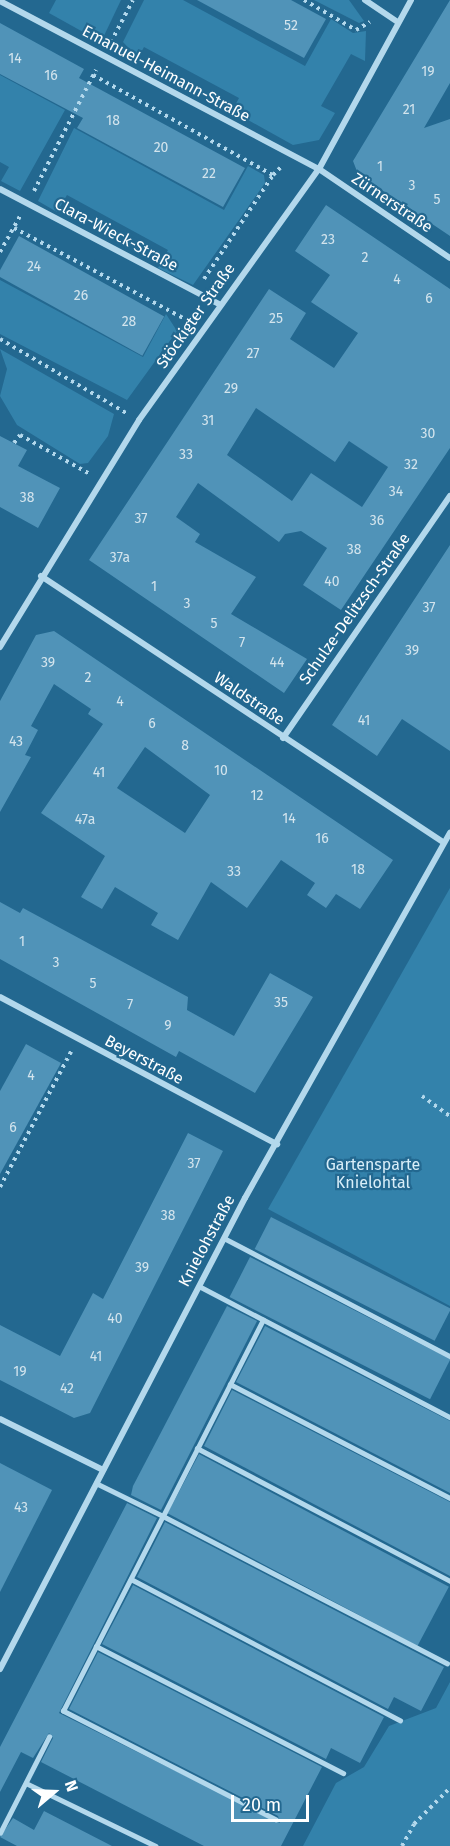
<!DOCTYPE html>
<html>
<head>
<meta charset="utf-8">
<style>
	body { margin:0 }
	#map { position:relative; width:450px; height:1846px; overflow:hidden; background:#236890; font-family:"Fira Sans",sans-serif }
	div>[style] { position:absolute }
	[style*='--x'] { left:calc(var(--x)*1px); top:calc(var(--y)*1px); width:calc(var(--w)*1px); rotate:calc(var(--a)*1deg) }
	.green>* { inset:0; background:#3382ab }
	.building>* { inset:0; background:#5093b8; transform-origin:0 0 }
	.path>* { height:4px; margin-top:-2px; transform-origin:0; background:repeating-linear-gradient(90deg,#b3d8ec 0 3px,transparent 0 7.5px) }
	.service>* { height:4.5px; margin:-2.25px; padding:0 2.25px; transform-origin:2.25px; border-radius:2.25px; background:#b3d8ec }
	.minor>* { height:6px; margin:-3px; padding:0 3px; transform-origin:3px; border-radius:3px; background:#b3d8ec }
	span { translate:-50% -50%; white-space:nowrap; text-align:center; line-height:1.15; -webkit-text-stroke:4.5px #236890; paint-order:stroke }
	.number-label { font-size:14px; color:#d3e4ed }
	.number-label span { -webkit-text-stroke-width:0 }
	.street-label { font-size:16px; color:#fff }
	.park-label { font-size:16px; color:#d8eef9 }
	.north { position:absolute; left:24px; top:1762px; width:60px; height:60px; -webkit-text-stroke:4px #236890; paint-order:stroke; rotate:71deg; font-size:16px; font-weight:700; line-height:24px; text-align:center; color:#fff }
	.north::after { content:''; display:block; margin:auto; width:21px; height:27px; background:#fff; clip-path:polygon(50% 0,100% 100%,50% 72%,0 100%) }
	.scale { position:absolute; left:231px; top:1795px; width:78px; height:27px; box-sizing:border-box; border:3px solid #fff; border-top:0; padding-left:8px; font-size:18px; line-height:21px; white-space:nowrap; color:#fff; -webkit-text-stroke:4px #236890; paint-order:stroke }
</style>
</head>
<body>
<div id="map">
	<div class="green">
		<i style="clip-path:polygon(56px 0,121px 0,101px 42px,49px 13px)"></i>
		<i style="clip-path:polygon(144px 0,183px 0,305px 66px,331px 19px,353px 33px,366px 31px,365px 61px,351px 54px,321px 106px,335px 113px,319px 140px,293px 145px,232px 111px,239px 98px,144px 47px,138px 58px,123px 42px)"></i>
		<i style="clip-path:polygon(314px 0,349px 0,364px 21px,359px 23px)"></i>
		<i style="clip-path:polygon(0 75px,65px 110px,20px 191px,1px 181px,9px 167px,0 162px)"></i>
		<i style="clip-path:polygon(74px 128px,224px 210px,248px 166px,264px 175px,265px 183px,193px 285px,158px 268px,168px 250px,67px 195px,57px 212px,38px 201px)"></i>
		<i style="clip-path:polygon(0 280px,143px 357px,166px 314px,177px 331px,127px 400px,0 334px)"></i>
		<i style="clip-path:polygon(0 349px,114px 414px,108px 436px,88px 463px,80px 464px,17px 425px,0 396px,7px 369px)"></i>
		<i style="clip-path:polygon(450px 888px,450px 1306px,268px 1209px)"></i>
		<i style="clip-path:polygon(450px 1682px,450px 1846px,303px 1846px,336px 1783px,364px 1767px,389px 1726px,436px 1708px)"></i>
	</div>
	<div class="building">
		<i style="clip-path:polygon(197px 0,291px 0,326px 19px,304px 58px)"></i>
		<i style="clip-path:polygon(450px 0,450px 83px,424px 128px,450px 119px,450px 236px,358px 174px,353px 161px)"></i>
		<i style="clip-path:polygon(0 23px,84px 69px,79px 78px,245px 168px,223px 207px,77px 128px,83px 118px,0 74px)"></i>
		<i style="clip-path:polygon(evenodd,326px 205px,450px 289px,450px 448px,341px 610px,303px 585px,327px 548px,301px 531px,285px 534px,279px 542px,198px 483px,176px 517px,200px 534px,195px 542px,256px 577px,231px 614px,307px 659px,284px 693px,89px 560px,269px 289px,306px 313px,290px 339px,334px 368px,358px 333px,311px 302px,330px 275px,295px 251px,326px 205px,256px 408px,335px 462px,349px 441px,388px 467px,362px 507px,311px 473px,292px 501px,227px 455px,256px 408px)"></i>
		<i style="left:19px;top:236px;width:166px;height:45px;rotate:29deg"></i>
		<i style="clip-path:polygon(0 436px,27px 450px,18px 466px,60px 488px,38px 528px,0 507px)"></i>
		<i style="clip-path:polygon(450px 545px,450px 751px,402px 719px,377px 756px,332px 725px)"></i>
		<i style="clip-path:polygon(evenodd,54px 631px,393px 860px,360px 909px,336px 894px,326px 908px,307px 895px,315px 883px,281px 860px,247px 908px,211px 882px,178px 940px,151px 925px,158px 913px,115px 887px,102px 909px,81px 897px,105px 856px,41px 813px,103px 724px,88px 714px,91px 709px,54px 684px,31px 726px,38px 730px,25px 755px,31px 757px,0 812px,0 701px,36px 635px,54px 631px,145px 747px,210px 795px,185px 833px,117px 788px,145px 747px)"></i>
		<i style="clip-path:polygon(0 902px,20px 913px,23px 908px,188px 997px,187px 1010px,234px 1036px,270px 973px,313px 997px,255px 1093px,179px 1051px,176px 1057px,0 959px)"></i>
		<i style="clip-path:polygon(26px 1044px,61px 1063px,0 1174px,0 1091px)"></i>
		<i style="clip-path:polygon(188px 1133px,223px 1151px,90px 1413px,74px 1418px,0 1380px,0 1325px,60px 1356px,93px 1293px,103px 1299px)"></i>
		<i style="left:271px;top:1217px;width:202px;height:36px;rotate:27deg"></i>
		<i style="left:250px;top:1257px;width:225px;height:45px;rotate:27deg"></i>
		<i style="clip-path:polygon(227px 1306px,257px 1321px,161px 1510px,131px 1495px,133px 1486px)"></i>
		<i style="clip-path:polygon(265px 1326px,450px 1421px,450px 1493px,236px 1382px)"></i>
		<i style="clip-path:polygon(232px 1390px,450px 1502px,450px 1576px,204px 1446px)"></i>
		<i style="left:199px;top:1454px;width:283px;height:67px;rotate:28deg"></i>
		<i style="clip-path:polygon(0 1463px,52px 1490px,0 1592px)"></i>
		<i style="clip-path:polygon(127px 1503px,157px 1518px,59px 1713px,280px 1823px,278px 1816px,69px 1709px,98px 1652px,322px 1767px,281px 1846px,204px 1846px,41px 1762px,53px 1738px,49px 1733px,33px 1758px,21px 1752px,0 1792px,0 1747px)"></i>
		<i style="clip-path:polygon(165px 1522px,444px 1667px,421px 1711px,394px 1697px,388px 1709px,137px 1577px)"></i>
		<i style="clip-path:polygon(133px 1585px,384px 1717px,360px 1763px,331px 1748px,326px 1759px,102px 1644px)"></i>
		<i style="clip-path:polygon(44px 1811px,112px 1846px,17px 1846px,0 1837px,13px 1818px,34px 1830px)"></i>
	</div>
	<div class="path">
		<i style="--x:304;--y:0;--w:60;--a:30"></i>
		<i style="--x:356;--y:30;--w:16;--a:-30"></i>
		<i style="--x:111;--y:42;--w:47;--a:-62.4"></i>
		<i style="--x:93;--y:75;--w:206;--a:29.1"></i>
		<i style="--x:273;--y:175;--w:13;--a:-45"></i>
		<i style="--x:34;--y:191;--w:136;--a:-62.9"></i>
		<i style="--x:14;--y:228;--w:200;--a:28"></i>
		<i style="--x:0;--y:252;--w:41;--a:-60.9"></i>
		<i style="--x:204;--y:279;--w:125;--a:-56.4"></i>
		<i style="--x:0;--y:339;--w:146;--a:30.4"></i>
		<i style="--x:14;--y:443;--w:10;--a:-53"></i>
		<i style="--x:20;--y:435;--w:80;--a:29.1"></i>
		<i style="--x:422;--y:1096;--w:34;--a:36"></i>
		<i style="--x:0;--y:1187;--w:153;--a:-62.3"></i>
		<i style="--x:402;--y:1846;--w:25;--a:-61"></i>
		<i style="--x:414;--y:1824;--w:51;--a:-45"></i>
	</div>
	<div class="service">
		<i style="--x:224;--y:1238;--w:255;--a:27.6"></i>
		<i style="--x:199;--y:1286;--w:283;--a:27.6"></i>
		<i style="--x:230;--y:1384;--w:248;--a:27.4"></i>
		<i style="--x:197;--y:1448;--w:286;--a:27.7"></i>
		<i style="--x:96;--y:1483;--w:75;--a:26.2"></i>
		<i style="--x:163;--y:1516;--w:220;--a:-63"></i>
		<i style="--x:131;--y:1579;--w:304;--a:27.7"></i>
		<i style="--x:96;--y:1646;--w:278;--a:27.2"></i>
		<i style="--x:26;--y:1783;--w:144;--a:25.9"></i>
		<i style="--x:276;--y:1820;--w:239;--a:-152.9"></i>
		<i style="--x:63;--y:1711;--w:219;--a:-62.9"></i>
		<i style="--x:163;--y:1516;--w:320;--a:27.4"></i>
		<i style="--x:0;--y:1833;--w:108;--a:-63"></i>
	</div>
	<div class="minor">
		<i style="--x:365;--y:0;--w:40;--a:34"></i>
		<i style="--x:0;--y:1;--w:361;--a:27.8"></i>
		<i style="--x:319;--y:169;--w:158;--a:34.2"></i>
		<i style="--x:0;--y:189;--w:247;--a:27.7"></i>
		<i style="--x:41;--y:576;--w:482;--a:33.5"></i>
		<i style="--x:0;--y:647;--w:266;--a:-58.5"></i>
		<i style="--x:139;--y:420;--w:309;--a:-54.4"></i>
		<i style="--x:319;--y:169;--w:192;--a:-61.4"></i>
		<i style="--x:283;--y:738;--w:294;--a:-55.4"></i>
		<i style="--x:0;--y:997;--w:314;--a:28"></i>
		<i style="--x:0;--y:1419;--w:115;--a:26.3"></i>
		<i style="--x:0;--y:1669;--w:531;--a:-62.52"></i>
		<i style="--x:245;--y:1198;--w:419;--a:-60.7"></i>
	</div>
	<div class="number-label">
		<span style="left:291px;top:26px">52</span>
		<span style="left:15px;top:59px">14</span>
		<span style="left:428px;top:72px">19</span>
		<span style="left:51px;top:76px">16</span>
		<span style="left:409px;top:110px">21</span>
		<span style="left:113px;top:121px">18</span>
		<span style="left:161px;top:148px">20</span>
		<span style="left:380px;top:167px">1</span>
		<span style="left:209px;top:174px">22</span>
		<span style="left:412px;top:186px">3</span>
		<span style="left:437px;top:200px">5</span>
		<span style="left:328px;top:240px">23</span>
		<span style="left:365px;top:258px">2</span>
		<span style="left:34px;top:267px">24</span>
		<span style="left:397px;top:280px">4</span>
		<span style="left:81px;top:296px">26</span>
		<span style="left:429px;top:299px">6</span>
		<span style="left:276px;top:319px">25</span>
		<span style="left:129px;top:322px">28</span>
		<span style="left:253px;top:354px">27</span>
		<span style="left:231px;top:389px">29</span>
		<span style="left:208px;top:421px">31</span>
		<span style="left:428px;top:434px">30</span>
		<span style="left:186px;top:455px">33</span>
		<span style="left:411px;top:465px">32</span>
		<span style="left:396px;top:492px">34</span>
		<span style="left:27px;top:498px">38</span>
		<span style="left:141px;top:519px">37</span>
		<span style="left:377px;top:521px">36</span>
		<span style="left:354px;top:550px">38</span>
		<span style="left:120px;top:558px">37a</span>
		<span style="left:332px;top:582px">40</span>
		<span style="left:154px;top:587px">1</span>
		<span style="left:187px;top:604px">3</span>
		<span style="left:429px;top:608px">37</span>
		<span style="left:214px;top:624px">5</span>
		<span style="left:242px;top:643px">7</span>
		<span style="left:412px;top:651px">39</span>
		<span style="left:48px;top:663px">39</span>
		<span style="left:277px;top:663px">44</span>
		<span style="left:88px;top:678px">2</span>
		<span style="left:120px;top:702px">4</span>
		<span style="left:364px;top:721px">41</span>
		<span style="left:152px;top:724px">6</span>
		<span style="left:16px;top:742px">43</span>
		<span style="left:185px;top:746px">8</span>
		<span style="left:221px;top:771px">10</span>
		<span style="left:99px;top:773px">41</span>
		<span style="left:257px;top:796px">12</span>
		<span style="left:289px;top:819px">14</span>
		<span style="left:85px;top:820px">47a</span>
		<span style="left:322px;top:839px">16</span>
		<span style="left:358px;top:870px">18</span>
		<span style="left:234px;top:872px">33</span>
		<span style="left:22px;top:942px">1</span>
		<span style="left:56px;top:963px">3</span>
		<span style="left:93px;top:984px">5</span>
		<span style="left:281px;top:1003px">35</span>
		<span style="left:130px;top:1005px">7</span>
		<span style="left:168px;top:1026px">9</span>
		<span style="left:31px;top:1076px">4</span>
		<span style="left:13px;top:1128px">6</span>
		<span style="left:194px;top:1164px">37</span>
		<span style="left:168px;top:1216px">38</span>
		<span style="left:142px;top:1268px">39</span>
		<span style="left:115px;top:1319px">40</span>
		<span style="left:96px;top:1357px">41</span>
		<span style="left:20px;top:1372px">19</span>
		<span style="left:67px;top:1389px">42</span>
		<span style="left:21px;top:1508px">43</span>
	</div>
	<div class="street-label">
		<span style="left:166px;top:74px;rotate:28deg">Emanuel-Heimann-Straße</span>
		<span style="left:392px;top:203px;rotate:34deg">Zürnerstraße</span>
		<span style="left:116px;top:235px;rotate:28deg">Clara-Wieck-Straße</span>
		<span style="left:196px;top:316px;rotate:-55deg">Stöckigter Straße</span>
		<span style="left:355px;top:609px;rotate:-55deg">Schulze-Delitzsch-Straße</span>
		<span style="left:249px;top:699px;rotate:34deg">Waldstraße</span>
		<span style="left:144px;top:1060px;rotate:28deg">Beyerstraße</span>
		<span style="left:207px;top:1241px;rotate:-62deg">Knielohstraße</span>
	</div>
	<div class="park-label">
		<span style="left:373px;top:1174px">Gartensparte<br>Knielohtal</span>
	</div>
	<div class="north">N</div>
	<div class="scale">20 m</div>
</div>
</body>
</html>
